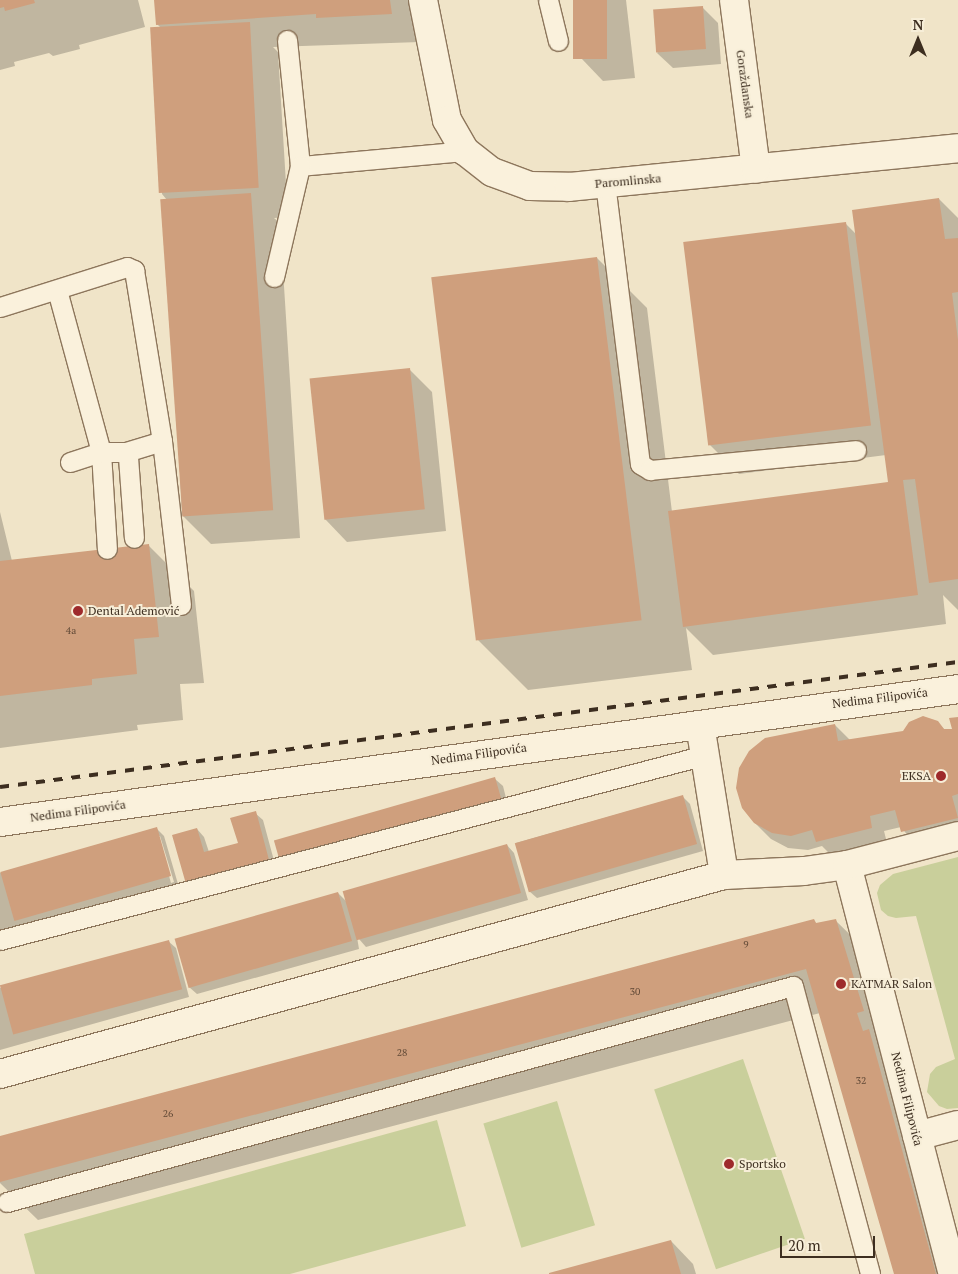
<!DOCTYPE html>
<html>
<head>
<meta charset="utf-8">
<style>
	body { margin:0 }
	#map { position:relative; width:958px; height:1274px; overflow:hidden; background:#f0e4c8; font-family:"PT Serif",serif }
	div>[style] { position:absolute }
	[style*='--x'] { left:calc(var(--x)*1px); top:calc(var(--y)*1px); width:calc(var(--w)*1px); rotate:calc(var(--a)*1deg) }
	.green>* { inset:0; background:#c9cf9b; transform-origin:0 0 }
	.shadow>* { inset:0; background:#0003 }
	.building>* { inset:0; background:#cf9f7d; transform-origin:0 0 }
	.roads { filter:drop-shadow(1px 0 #8d765c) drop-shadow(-1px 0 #8d765c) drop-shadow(0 1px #8d765c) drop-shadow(0 -1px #8d765c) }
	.service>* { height:19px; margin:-9.5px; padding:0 9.5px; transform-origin:9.5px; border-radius:9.5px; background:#faf1dc }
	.minor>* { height:28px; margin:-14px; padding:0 14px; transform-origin:14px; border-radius:14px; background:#faf1dc }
	.rail>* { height:4px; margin-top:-2px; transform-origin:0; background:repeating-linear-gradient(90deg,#3d2e20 0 9px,transparent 0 18px) }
	.dots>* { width:14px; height:14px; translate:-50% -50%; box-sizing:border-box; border:2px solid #f7eed8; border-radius:50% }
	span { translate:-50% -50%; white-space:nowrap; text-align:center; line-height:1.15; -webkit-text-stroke:4px #f7eed8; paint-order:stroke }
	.number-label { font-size:10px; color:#624a37 }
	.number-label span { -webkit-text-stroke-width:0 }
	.street-label { font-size:12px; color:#3d2e20 }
	.poi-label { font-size:12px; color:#3d2e20 }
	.left { translate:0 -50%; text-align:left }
	.right { translate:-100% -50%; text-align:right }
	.north { position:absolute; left:893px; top:15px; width:50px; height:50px; -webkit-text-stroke:4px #f7eed8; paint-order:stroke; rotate:0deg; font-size:14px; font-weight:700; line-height:20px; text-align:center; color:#3d2e20 }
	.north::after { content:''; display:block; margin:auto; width:18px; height:22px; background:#3d2e20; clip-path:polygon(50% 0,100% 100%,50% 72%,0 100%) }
	.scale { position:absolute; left:780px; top:1236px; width:95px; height:22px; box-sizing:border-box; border:2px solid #3d2e20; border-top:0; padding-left:6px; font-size:15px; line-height:18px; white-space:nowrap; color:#3d2e20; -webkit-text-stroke:4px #f7eed8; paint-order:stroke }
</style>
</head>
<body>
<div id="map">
	<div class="green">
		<i style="clip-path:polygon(958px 857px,958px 1108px,947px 1109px,939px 1106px,927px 1092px,930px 1074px,936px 1067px,955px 1059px,916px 916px,896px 918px,888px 916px,881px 910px,877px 893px,880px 885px,893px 874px)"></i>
		<i style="left:743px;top:1059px;width:190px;height:94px;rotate:71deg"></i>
		<i style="left:557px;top:1101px;width:130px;height:77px;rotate:73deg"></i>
		<i style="clip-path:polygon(437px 1120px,466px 1226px,290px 1274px,35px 1274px,24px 1234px)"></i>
	</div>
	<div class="shadow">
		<i style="clip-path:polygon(0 0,138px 0,145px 27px,79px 45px,80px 49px,53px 56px,49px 53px,14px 62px,15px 66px,0 70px)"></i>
		<i style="clip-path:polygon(155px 0,414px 0,420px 42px,273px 47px,278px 52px,288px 217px,274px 218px,280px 223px,300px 538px,211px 544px,182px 515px,167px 200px,162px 194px,161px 28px,157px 24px)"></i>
		<i style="clip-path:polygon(575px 0,626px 0,635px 78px,603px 81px,581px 58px)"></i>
		<i style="clip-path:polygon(703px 8px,718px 23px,721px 64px,673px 68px,657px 53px)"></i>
		<i style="clip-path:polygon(939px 199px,958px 218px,958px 610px,943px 595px,946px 624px,713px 655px,686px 628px,692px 670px,528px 690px,478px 640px,597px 258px,647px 308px,672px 512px,890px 484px,886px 455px,739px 474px,710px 445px,685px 244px,846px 224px,856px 234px)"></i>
		<i style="clip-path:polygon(409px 369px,432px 392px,446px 531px,347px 542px,325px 519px)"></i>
		<i style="clip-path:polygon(0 512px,12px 561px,148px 545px,194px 591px,204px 683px,180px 684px,183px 720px,137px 725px,138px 730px,0 748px)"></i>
		<i style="clip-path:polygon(958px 719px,958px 837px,917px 847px,901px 827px,884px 831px,887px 843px,833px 857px,822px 846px,808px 850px,788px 848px,771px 839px,755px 823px,835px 725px,850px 740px,903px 732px,937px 722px,946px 731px,954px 731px)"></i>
		<i style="clip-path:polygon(495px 779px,503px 786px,509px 810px,286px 867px)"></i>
		<i style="clip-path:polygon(682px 796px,690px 804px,703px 851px,537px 898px,529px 891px,516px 843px)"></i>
		<i style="clip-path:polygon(255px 813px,263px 820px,276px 868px,194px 891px,197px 829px,204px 837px,209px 852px,239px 844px)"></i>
		<i style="clip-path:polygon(evenodd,156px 828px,164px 836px,178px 884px,0 934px,0 873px,156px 828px,158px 836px,160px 836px,174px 882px,171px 883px,158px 836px)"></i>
		<i style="clip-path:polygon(507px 845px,514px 853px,528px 900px,366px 947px,359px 939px,355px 925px,359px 949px,197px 994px,189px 987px,338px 893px,349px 904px)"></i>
		<i style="clip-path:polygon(835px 920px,874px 958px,958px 1274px,895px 1274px,820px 1013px,38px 1220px,0 1183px,0 1137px,814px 921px,817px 924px)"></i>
		<i style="clip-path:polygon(168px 941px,176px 948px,189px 997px,0 1050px,0 988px)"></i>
		<i style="clip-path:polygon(671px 1241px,693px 1264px,696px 1274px,552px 1274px)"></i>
	</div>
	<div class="building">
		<i style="clip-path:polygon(0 0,34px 0,35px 3px,5px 11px,4px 7px,0 8px)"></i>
		<i style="clip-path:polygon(154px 0,390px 0,392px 14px,316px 18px,316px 14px,156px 25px)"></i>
		<i style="left:573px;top:0;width:34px;height:59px"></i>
		<i style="left:703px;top:6px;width:43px;height:50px;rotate:86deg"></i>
		<i style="left:250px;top:22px;width:166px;height:100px;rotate:87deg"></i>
		<i style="left:251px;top:193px;width:318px;height:91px;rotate:86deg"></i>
		<i style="clip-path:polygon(939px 198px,945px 239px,958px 238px,958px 292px,952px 293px,958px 340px,958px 579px,929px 583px,915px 479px,903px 480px,918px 595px,683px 627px,668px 511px,888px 482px,852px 210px)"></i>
		<i style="left:846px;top:222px;width:205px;height:164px;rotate:83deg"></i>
		<i style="left:597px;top:257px;width:366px;height:167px;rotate:83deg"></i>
		<i style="left:410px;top:368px;width:142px;height:101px;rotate:84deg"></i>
		<i style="clip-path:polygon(149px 544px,159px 637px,134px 639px,137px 674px,92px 679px,92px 685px,0 696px,0 561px)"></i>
		<i style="clip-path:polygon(923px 716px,938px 721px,944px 729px,952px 729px,949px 718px,958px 717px,958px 794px,952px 796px,958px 818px,901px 832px,895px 810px,870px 816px,872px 828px,816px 842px,812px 830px,791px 836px,772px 833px,754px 823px,742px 808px,736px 788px,739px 768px,749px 751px,765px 738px,835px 724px,838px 741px,903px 731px,909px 722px)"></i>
		<i style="left:495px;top:777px;width:26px;height:230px;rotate:74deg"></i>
		<i style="left:683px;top:795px;width:51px;height:175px;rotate:74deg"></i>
		<i style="clip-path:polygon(256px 811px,269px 860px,186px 884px,172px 835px,197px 828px,204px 852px,238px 843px,230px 818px)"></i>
		<i style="left:157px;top:827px;width:51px;height:163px;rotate:74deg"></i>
		<i style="left:507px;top:844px;width:51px;height:171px;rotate:74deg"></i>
		<i style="left:338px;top:892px;width:51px;height:170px;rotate:74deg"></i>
		<i style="clip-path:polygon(814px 919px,816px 923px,836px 919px,864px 1011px,857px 1013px,863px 1031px,869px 1029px,936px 1274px,894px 1274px,806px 969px,0 1182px,0 1136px)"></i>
		<i style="left:169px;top:940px;width:51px;height:175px;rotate:75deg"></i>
		<i style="clip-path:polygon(671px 1240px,681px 1274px,549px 1274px,549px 1273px)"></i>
	</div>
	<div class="roads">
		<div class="service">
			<i style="--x:548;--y:0;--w:42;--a:76.3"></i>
			<i style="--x:287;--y:40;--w:127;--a:84.1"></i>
			<i style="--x:300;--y:166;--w:166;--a:-5.2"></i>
			<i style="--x:605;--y:183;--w:283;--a:82.9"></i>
			<i style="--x:640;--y:464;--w:12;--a:31"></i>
			<i style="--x:650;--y:470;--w:207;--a:-5.5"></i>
			<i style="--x:274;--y:277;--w:114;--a:-76.8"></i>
			<i style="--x:57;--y:290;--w:168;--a:74.8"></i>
			<i style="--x:101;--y:452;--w:97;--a:86.5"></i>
			<i style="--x:0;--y:307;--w:133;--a:-17.5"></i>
			<i style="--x:127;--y:267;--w:8;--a:23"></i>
			<i style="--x:134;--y:270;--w:173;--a:80.7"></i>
			<i style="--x:162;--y:441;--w:39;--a:163"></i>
			<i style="--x:162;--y:441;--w:165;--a:83.4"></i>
			<i style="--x:70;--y:462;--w:33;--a:-18"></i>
			<i style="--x:101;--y:452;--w:24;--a:0"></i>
			<i style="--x:125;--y:452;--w:6;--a:59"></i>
			<i style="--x:128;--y:457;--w:81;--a:85.8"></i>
			<i style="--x:0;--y:940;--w:729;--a:-14.7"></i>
			<i style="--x:7;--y:1202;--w:815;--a:-15.37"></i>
			<i style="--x:793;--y:986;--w:298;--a:75"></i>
		</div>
		<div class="minor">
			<i style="--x:423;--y:0;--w:122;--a:78.7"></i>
			<i style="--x:447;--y:120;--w:36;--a:60"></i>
			<i style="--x:465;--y:151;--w:34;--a:38"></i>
			<i style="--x:492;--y:172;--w:40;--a:20.2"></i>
			<i style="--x:530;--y:186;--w:39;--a:1"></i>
			<i style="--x:569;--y:187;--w:391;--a:-5.7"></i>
			<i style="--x:734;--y:0;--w:170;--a:82.6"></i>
			<i style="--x:702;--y:737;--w:140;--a:80.9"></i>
			<i style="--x:0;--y:822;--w:967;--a:-7.9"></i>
			<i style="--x:847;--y:865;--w:423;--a:75.5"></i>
			<i style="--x:0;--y:1074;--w:751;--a:-15.37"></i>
			<i style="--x:724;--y:875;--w:80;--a:-2.9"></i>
			<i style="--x:804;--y:871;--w:43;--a:-7.9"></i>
			<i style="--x:847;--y:865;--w:115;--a:-14.6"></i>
			<i style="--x:917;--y:1136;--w:42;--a:-15"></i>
		</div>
	</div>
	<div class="rail">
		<i style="--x:0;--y:787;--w:966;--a:-7.43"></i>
	</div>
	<div class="dots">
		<i style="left:78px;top:611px;background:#9e2a2b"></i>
		<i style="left:941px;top:776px;background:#9e2a2b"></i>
		<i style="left:841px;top:984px;background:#9e2a2b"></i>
		<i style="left:729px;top:1164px;background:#9e2a2b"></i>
	</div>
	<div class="number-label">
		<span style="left:71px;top:631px">4a</span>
		<span style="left:746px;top:945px">9</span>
		<span style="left:635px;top:992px">30</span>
		<span style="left:402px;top:1053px">28</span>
		<span style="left:861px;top:1081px">32</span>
		<span style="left:168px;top:1114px">26</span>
	</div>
	<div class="street-label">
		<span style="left:745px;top:84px;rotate:82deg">Goraždanska</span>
		<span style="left:628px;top:181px;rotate:-5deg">Paromlinska</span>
		<span style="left:880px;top:698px;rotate:-7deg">Nedima Filipovića</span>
		<span style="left:479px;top:754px;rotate:-8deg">Nedima Filipovića</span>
		<span style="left:78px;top:811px;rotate:-8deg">Nedima Filipovića</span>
		<span style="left:907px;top:1099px;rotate:76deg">Nedima Filipovića</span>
	</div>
	<div class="poi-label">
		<span class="left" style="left:88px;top:611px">Dental Ademović</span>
		<span class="right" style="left:931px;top:776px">EKSA</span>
		<span class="left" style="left:851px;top:984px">KATMAR Salon</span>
		<span class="left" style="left:739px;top:1164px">Sportsko</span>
	</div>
	<div class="north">N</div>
	<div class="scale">20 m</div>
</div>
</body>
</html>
